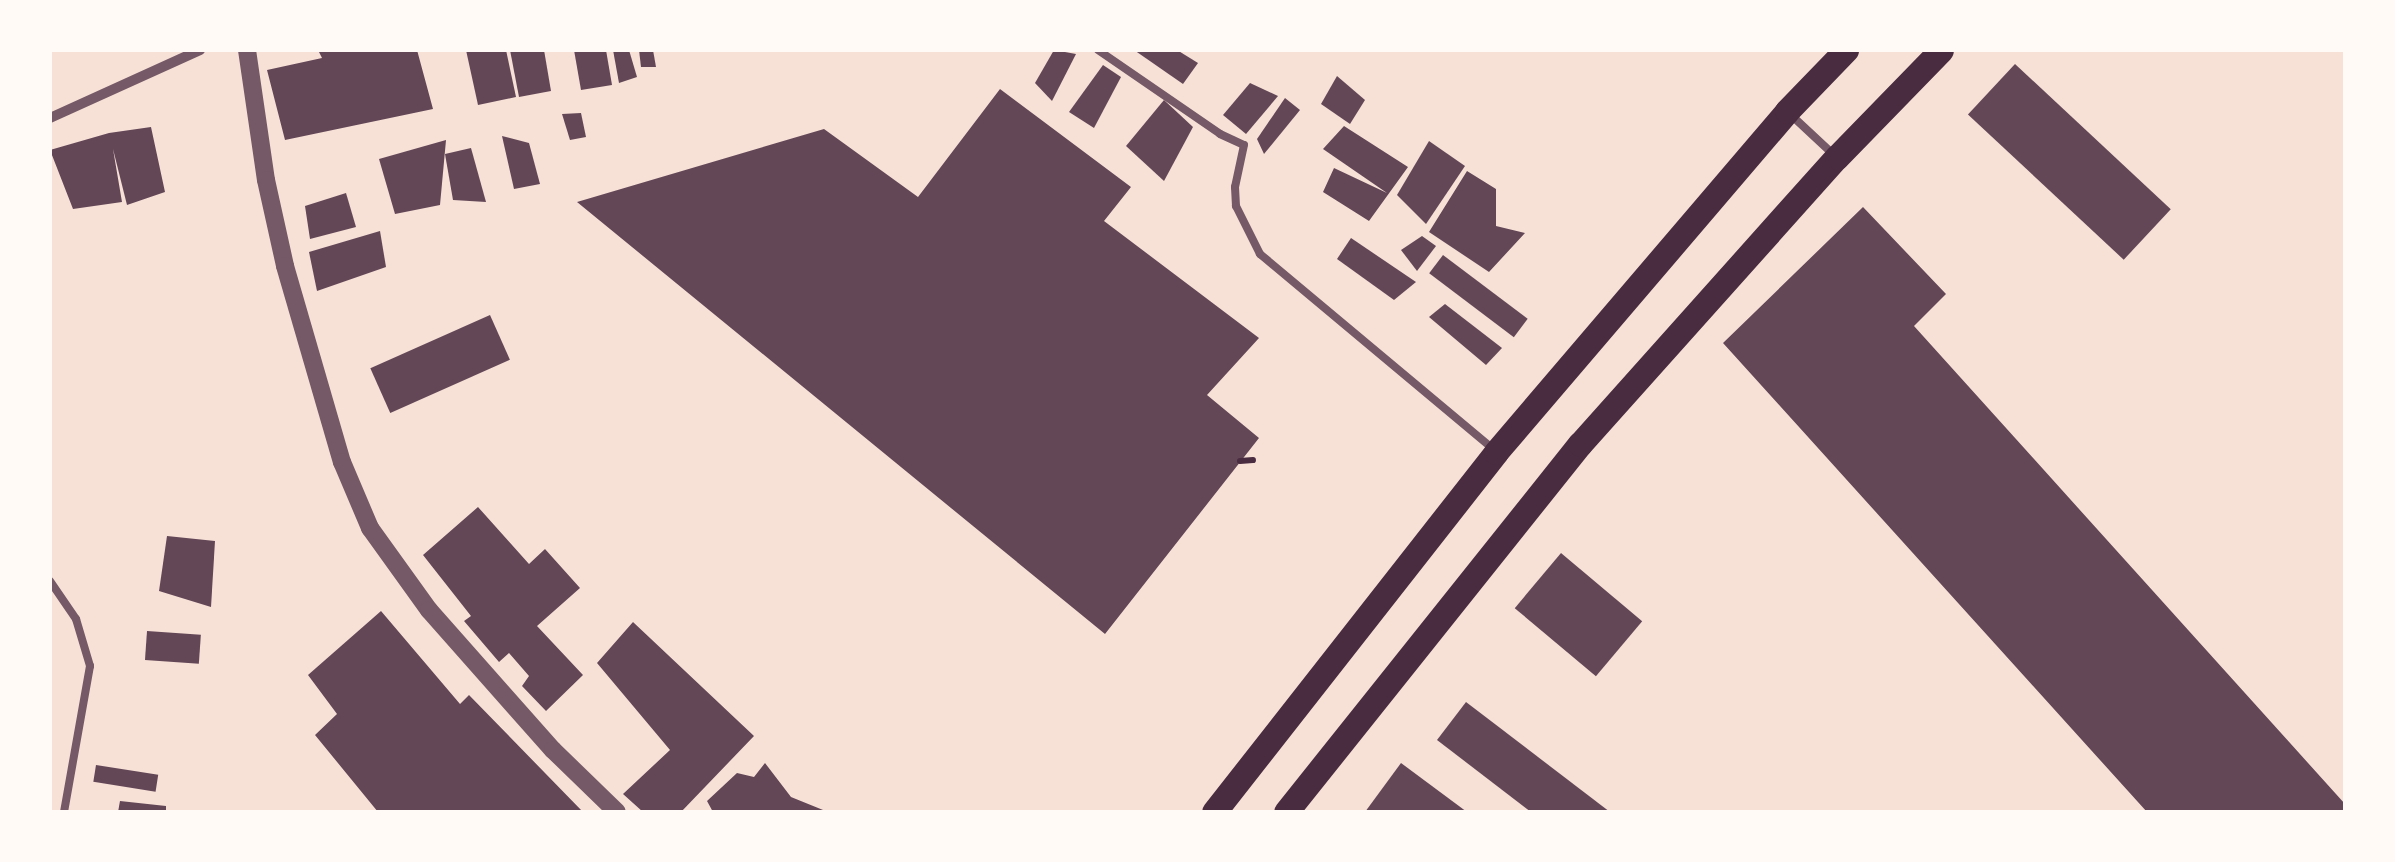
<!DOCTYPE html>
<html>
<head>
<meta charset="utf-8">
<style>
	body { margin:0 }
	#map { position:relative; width:2395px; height:862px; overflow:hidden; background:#f7e1d7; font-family:"PT Serif",serif }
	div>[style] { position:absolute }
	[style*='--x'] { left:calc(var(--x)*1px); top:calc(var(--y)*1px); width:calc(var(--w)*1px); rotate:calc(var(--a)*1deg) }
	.building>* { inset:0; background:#644757; transform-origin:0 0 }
	.path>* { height:6px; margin:-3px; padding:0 3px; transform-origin:3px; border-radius:3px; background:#4a2c40 }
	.service>* { height:8px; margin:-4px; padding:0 4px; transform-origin:4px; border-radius:4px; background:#755966 }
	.minor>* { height:10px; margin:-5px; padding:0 5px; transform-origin:5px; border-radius:5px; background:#755966 }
	.tertiary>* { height:18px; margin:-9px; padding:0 9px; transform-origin:9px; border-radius:9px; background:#755966 }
	.primary>* { height:25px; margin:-12.5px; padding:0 12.5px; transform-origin:12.5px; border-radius:12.5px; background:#4a2c40 }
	span { translate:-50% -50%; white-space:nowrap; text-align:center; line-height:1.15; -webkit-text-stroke:10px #fffaf5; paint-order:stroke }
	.frame { position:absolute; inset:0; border:52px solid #fffaf5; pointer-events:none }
</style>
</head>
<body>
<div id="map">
	<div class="building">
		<i style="clip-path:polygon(318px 50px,417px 50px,433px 109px,285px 140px,267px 70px,322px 58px)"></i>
		<i style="clip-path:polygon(466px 50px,506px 50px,516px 97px,478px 105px)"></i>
		<i style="clip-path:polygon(510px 50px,544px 50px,551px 91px,519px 97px)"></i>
		<i style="clip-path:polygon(574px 50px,606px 50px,612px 85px,581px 90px)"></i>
		<i style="clip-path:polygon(613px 50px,629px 50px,637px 77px,619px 83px)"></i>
		<i style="clip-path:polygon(639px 50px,653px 50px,656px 67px,641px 67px)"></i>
		<i style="clip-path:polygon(1054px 50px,1076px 54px,1052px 101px,1035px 83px)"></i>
		<i style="clip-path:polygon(1134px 50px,1177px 50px,1198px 63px,1183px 84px)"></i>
		<i style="left:2015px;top:64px;width:213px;height:69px;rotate:43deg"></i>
		<i style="clip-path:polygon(1103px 65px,1121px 77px,1094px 128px,1069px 112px)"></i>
		<i style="clip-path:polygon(1337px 76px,1365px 100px,1350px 124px,1321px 104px)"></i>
		<i style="clip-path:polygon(1250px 83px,1278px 96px,1246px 134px,1223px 115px)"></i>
		<i style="clip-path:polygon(1000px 89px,1131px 187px,1104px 221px,1259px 338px,1207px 395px,1259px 438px,1105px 634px,577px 202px,824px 129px,918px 197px)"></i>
		<i style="clip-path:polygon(1285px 98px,1300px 110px,1264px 154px,1257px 139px)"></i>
		<i style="clip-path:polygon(1164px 100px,1193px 127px,1164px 181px,1126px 146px)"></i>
		<i style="clip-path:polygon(581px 113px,586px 137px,570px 140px,562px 114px)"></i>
		<i style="clip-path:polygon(1344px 126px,1408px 167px,1369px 221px,1323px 192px,1334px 168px,1387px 193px,1323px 149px)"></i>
		<i style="clip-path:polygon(151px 127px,165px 192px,127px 205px,113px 149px,122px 202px,73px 209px,50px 150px,109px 133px)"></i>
		<i style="clip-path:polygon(502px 136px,529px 143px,540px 184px,514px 189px)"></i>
		<i style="clip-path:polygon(446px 140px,440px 205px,395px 214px,379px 159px)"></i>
		<i style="clip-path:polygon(1429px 141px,1465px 166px,1426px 224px,1397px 195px)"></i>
		<i style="clip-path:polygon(471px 148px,486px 202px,453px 200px,445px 154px)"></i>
		<i style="clip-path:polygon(1467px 171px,1496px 189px,1496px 226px,1525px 233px,1489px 272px,1429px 232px)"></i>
		<i style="clip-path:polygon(346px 193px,356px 227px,310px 239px,305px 206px)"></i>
		<i style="clip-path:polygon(1863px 207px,1946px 294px,1914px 326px,2345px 804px,2345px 812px,2147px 812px,1723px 343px)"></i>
		<i style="clip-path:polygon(380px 231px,386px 267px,317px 291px,309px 252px)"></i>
		<i style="clip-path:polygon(1422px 236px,1436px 246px,1417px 271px,1401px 250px)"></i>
		<i style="clip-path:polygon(1351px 238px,1416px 282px,1394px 300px,1337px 259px)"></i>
		<i style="left:1443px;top:255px;width:106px;height:23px;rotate:37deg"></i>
		<i style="clip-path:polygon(1445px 304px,1502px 348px,1486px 365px,1429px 317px)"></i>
		<i style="left:490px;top:315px;width:49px;height:131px;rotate:66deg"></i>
		<i style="clip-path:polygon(478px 507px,529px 564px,545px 549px,580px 588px,537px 626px,583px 675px,546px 711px,522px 686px,529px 676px,509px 653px,499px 662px,464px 621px,471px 616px,423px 555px)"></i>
		<i style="clip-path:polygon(167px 536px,215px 541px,211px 607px,159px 591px)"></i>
		<i style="left:1561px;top:553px;width:106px;height:72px;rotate:40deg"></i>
		<i style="clip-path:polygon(381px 611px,460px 704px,469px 695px,583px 812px,378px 812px,315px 735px,337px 714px,308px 675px)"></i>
		<i style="clip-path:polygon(633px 622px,754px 736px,681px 812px,643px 812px,623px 794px,670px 750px,597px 663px)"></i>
		<i style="left:147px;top:631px;width:54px;height:29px;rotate:4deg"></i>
		<i style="clip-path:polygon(1466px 702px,1610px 812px,1531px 812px,1437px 740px)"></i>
		<i style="clip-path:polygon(765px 763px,791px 797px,828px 812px,713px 812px,707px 801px,737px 773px,754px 777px)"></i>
		<i style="clip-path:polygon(1401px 763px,1467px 812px,1365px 812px)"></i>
		<i style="left:96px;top:765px;width:63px;height:17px;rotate:9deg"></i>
		<i style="clip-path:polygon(120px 801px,166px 806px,166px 812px,118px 812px)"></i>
	</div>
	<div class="path">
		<i style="--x:1240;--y:461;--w:13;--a:-4"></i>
	</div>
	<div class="service">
		<i style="--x:1098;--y:50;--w:148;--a:34.5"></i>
		<i style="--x:1220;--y:134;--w:26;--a:25"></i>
		<i style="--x:1244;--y:145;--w:43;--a:102.1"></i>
		<i style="--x:1235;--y:187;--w:19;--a:87"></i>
		<i style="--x:1236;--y:206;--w:54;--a:63.4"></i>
		<i style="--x:1260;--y:254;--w:304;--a:39.9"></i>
		<i style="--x:1790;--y:114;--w:62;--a:43"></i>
		<i style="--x:50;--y:581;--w:46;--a:55.6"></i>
		<i style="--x:76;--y:619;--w:49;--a:73.4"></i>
		<i style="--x:90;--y:666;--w:148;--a:100.1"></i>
	</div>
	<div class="minor">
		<i style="--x:50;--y:118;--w:165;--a:-24.4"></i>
	</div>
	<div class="tertiary">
		<i style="--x:247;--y:50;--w:131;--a:81.7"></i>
		<i style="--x:266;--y:180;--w:88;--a:77.5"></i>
		<i style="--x:285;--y:266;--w:204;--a:73.8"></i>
		<i style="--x:342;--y:462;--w:72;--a:67"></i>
		<i style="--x:370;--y:528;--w:101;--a:54.3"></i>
		<i style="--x:429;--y:610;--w:187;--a:48.5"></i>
		<i style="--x:553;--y:750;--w:89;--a:44.1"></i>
	</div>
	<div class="primary">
		<i style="--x:1214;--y:812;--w:457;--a:-51.9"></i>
		<i style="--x:1496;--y:452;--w:448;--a:-49.5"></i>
		<i style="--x:1787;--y:111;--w:85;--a:-46"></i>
		<i style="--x:1286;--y:812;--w:471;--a:-51.4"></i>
		<i style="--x:1580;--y:444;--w:385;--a:-48.2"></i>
		<i style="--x:1837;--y:157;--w:149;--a:-45.8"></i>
	</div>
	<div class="frame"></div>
</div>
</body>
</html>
